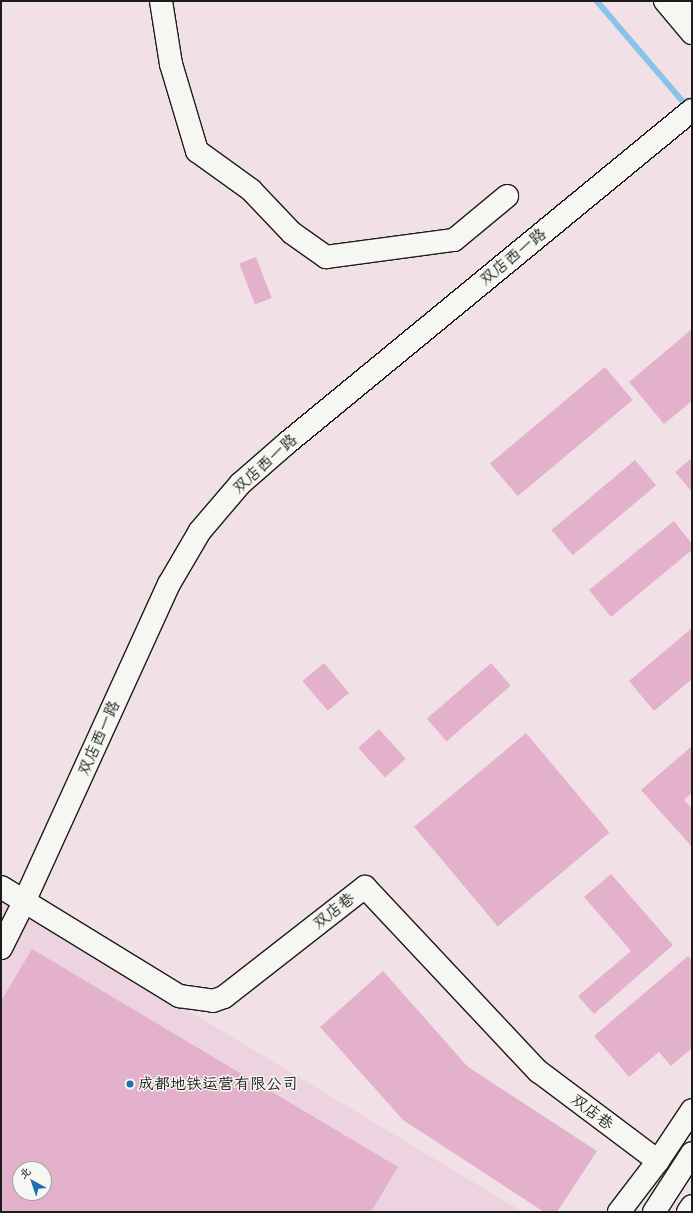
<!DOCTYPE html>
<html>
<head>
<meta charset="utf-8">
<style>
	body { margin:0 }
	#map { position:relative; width:693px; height:1213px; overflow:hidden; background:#f1e1e7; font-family:Caveat,"LXGW WenKai TC",sans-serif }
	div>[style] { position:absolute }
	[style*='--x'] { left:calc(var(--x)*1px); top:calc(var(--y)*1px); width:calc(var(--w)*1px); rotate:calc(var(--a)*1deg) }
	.built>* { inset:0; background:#edd3df }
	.stream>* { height:5.5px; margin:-2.75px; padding:0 2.75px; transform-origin:2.75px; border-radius:2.75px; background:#8bc2ea }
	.building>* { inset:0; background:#e4b1cd; transform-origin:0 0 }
	.roads { filter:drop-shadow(1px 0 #1c1c1c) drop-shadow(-1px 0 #1c1c1c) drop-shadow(0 1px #1c1c1c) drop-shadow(0 -1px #1c1c1c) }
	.minor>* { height:22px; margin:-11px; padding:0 11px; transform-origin:11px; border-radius:11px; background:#f6f6f2 }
	.primary>* { height:22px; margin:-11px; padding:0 11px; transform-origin:11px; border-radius:11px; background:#f6f6f2 }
	.dots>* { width:11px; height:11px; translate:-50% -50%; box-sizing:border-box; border:2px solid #f6f6f2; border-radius:50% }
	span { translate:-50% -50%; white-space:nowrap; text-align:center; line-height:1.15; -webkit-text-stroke:3px #f6f6f2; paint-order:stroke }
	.street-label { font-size:16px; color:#1c1c1c }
	.poi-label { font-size:16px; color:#1c1c1c }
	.left { translate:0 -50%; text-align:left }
	.frame { position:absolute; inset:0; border:2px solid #1c1c1c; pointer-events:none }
	.north { position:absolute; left:12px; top:1161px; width:40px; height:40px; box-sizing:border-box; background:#f6f6f2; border:1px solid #9f9f9c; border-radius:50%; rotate:320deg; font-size:11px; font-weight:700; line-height:16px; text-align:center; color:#1c1c1c }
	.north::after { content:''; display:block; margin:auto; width:14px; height:18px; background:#1f6fb2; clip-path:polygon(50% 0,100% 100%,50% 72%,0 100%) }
</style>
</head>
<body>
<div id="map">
	<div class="built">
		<i style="clip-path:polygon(evenodd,1px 898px,523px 1212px,1px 1212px,1px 898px,20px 1169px,44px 1169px,44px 1193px,20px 1193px,20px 1169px)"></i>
	</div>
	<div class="stream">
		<i style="--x:597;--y:1;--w:140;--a:49.4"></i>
	</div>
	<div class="building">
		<i style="left:256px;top:257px;width:44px;height:18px;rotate:69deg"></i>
		<i style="clip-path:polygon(692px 329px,692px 401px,664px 424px,629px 382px)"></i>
		<i style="left:605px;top:367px;width:43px;height:150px;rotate:50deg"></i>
		<i style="clip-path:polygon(692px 458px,692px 492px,675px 472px)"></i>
		<i style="left:635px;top:460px;width:33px;height:109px;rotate:50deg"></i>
		<i style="clip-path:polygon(674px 521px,692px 544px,692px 550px,611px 617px,589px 590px)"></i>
		<i style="clip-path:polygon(692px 628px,692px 679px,654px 711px,629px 681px)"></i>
		<i style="left:324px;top:663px;width:39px;height:28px;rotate:50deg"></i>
		<i style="left:491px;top:663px;width:30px;height:85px;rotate:49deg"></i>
		<i style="left:379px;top:729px;width:40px;height:28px;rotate:48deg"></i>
		<i style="left:526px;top:733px;width:130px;height:146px;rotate:50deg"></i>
		<i style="clip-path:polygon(692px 746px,692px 793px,684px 800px,692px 809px,692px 847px,641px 790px)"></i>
		<i style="clip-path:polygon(611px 874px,673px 945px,594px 1014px,578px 996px,631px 951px,584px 897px)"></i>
		<i style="clip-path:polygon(evenodd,32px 949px,398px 1167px,371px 1212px,1px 1212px,1px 1001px,32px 949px,20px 1169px,44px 1169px,44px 1193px,20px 1193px,20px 1169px)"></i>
		<i style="clip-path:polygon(688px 956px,692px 960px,692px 1048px,671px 1066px,659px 1052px,629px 1077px,594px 1036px)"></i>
		<i style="clip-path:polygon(383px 971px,468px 1067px,597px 1151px,557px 1212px,544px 1212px,403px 1120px,320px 1027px)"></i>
	</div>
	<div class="roads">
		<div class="minor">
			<i style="--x:161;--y:1;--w:64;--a:81"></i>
			<i style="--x:171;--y:64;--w:91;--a:73.4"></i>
			<i style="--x:197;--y:151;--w:67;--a:35.8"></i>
			<i style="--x:251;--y:190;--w:59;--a:46.4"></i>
			<i style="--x:292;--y:233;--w:42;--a:35.2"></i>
			<i style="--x:326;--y:257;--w:129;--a:-7.6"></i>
			<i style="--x:454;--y:240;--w:69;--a:-39.7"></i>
			<i style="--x:1;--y:887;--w:209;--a:31.5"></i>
			<i style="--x:179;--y:996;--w:34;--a:8"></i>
			<i style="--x:213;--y:1001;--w:12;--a:-20"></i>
			<i style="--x:224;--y:997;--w:179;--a:-38"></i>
			<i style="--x:365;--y:887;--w:253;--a:46.8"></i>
			<i style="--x:538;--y:1071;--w:150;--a:36.9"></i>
			<i style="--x:1;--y:948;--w:51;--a:-63.4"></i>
			<i style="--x:24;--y:902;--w:349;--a:-65.5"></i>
			<i style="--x:169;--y:584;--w:61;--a:-59.7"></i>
			<i style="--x:200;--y:531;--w:62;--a:-49.6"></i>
			<i style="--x:240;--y:484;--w:62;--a:-41.1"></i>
			<i style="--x:287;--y:443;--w:524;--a:-39.43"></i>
		</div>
		<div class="primary">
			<i style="--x:665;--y:1;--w:42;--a:49.8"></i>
			<i style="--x:687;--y:1;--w:8;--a:50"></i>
			<i style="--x:619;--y:1212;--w:64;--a:-52.6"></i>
			<i style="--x:658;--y:1161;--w:61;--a:-56.3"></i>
			<i style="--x:654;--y:1212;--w:70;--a:-57.2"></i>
			<i style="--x:688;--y:1212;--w:7;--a:-56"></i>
		</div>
	</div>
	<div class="dots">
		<i style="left:130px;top:1084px;background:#1f6fb2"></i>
	</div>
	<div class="street-label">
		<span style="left:513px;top:257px;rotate:-39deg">双店西一路</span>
		<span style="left:265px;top:464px;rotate:-42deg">双店西一路</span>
		<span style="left:99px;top:738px;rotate:-66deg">双店西一路</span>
		<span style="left:334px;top:911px;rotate:-38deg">双店巷</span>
		<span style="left:592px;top:1112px;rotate:37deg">双店巷</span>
	</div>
	<div class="poi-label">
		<span class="left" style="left:138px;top:1084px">成都地铁运营有限公司</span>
	</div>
	<div class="frame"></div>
	<div class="north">北</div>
</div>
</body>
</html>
